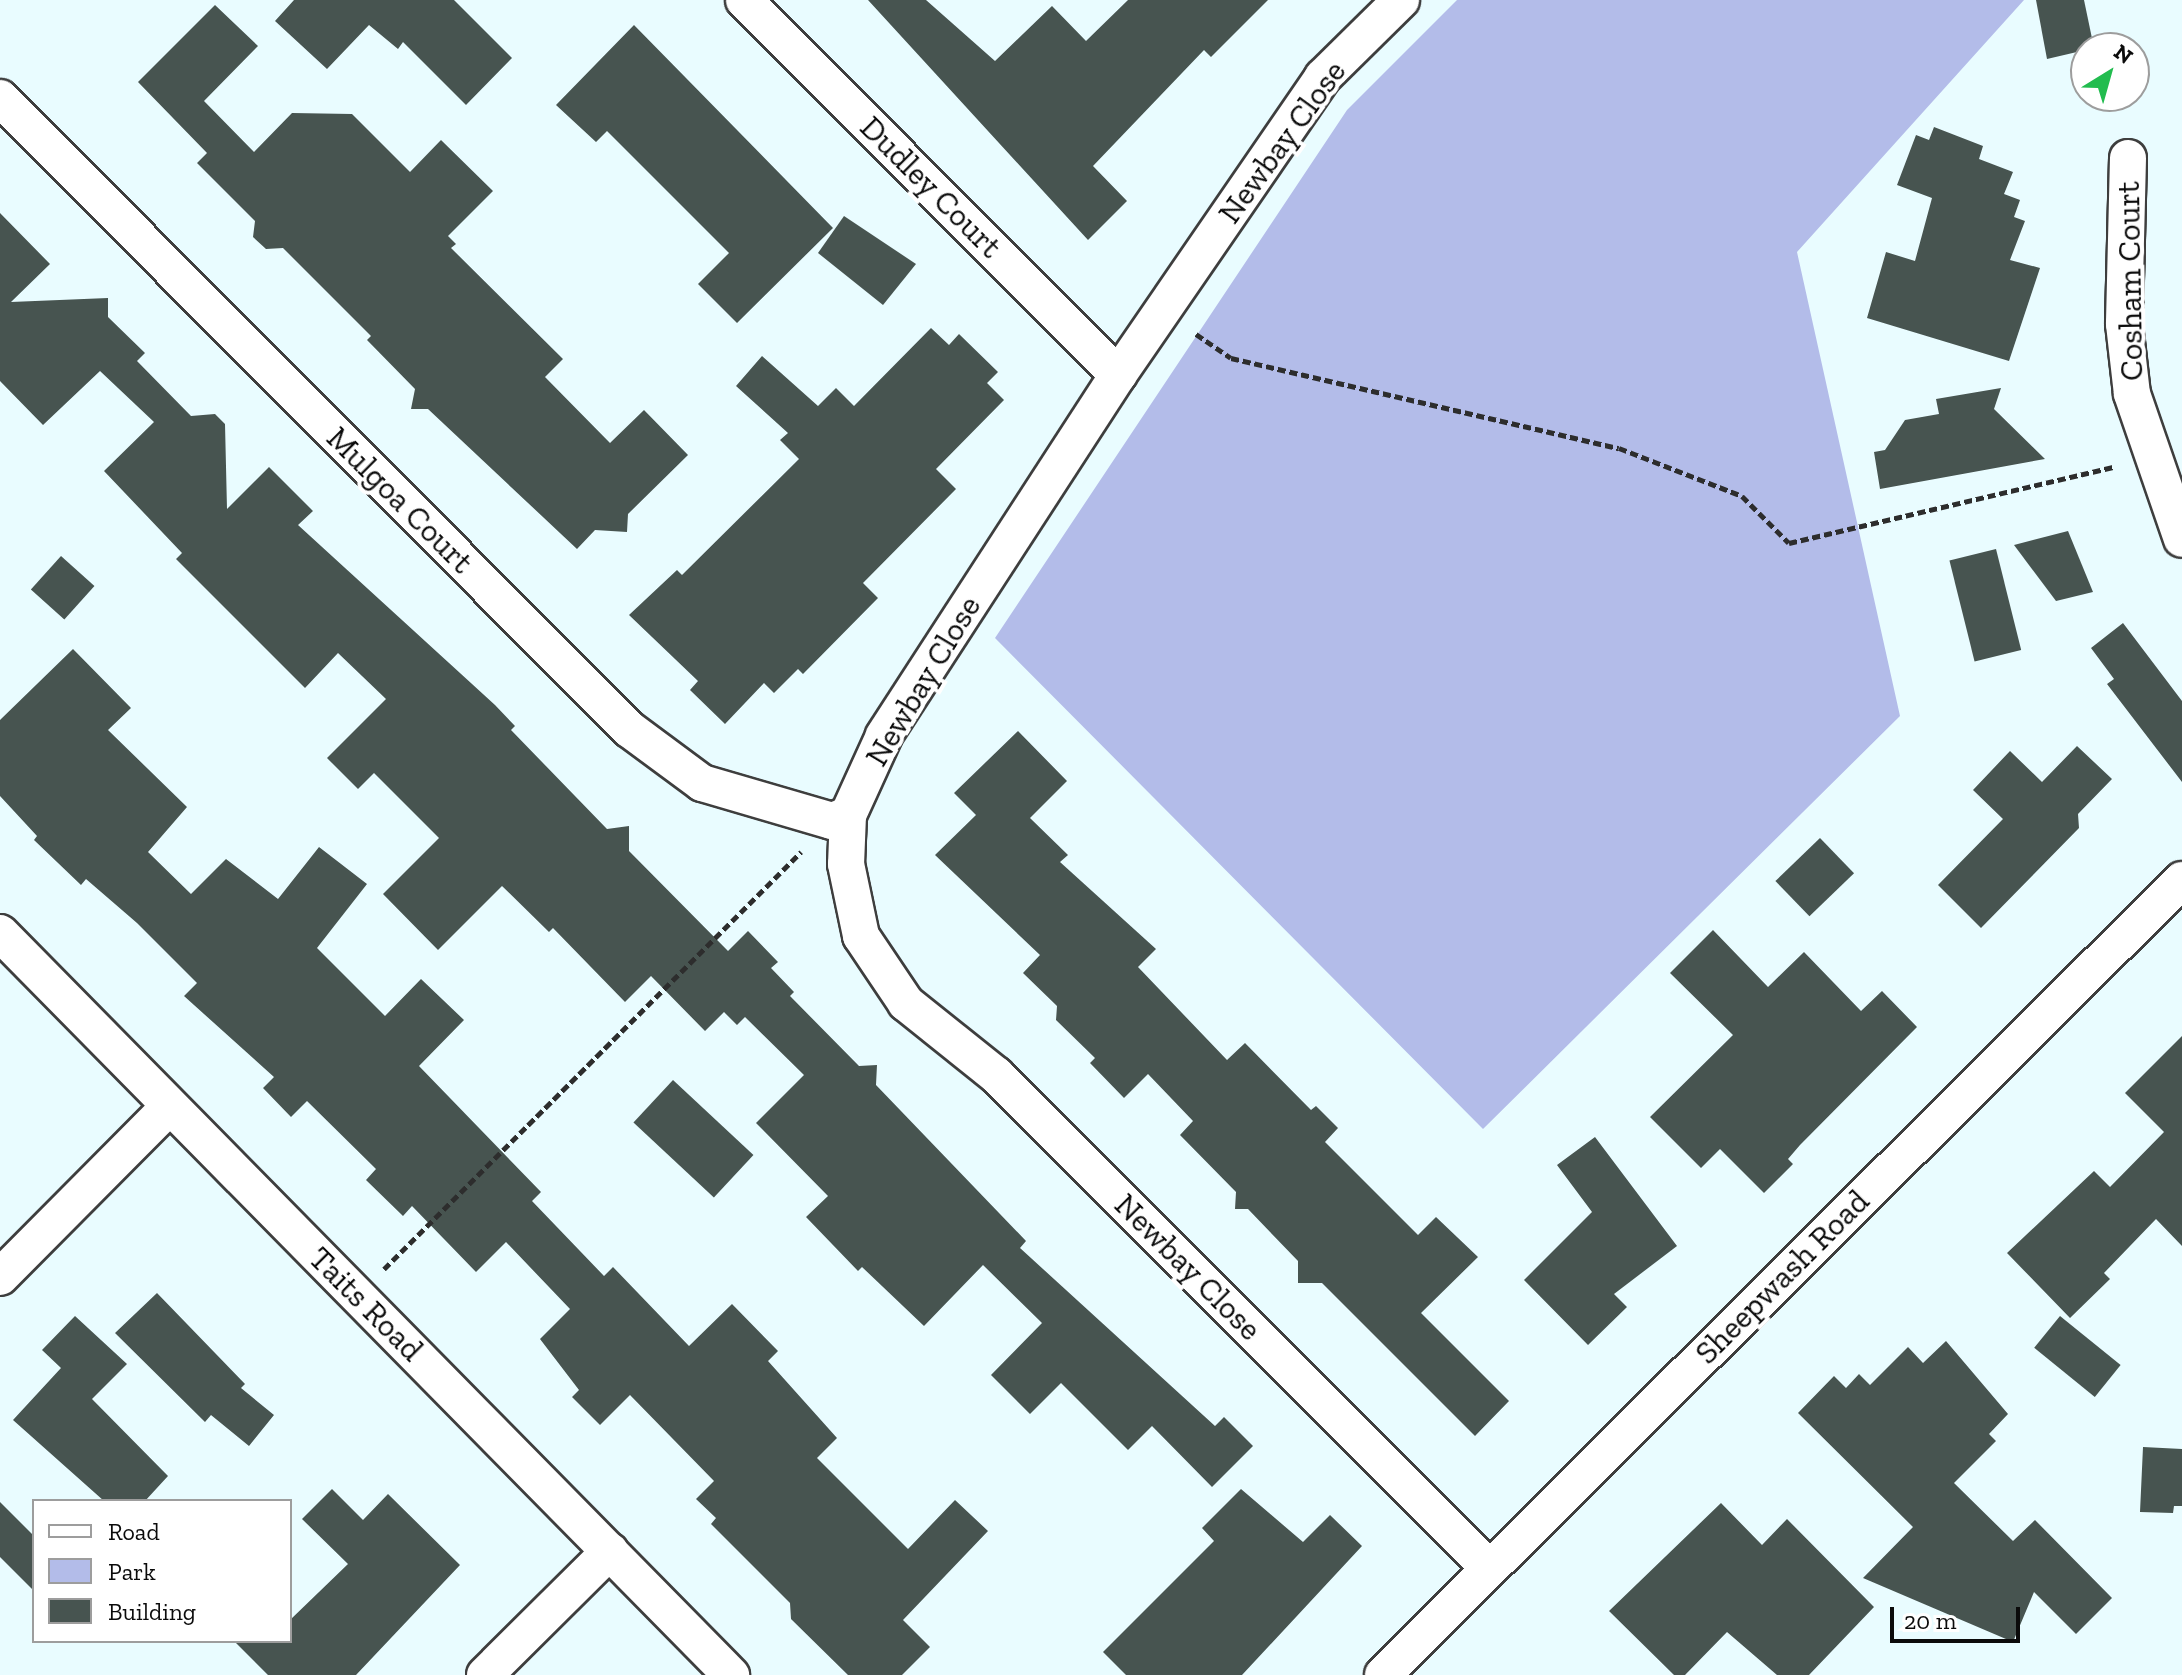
<!DOCTYPE html>
<html>
<head>
<meta charset="utf-8">
<style>
	body { margin:0 }
	#map { position:relative; width:2182px; height:1675px; overflow:hidden; background:#e9fcff; font-family:"Zilla Slab",serif }
	div>[style] { position:absolute }
	[style*='--x'] { left:calc(var(--x)*1px); top:calc(var(--y)*1px); width:calc(var(--w)*1px); rotate:calc(var(--a)*1deg) }
	.green>* { inset:0; background:#b3bce9 }
	.building>* { inset:0; background:#475450; transform-origin:0 0 }
	.path>* { height:5px; margin-top:-2.5px; transform-origin:0; background:repeating-linear-gradient(90deg,#2d2d2d 0 8px,transparent 0 12px) }
	.roads { filter:drop-shadow(2px 0 #3e3e3e) drop-shadow(-2px 0 #3e3e3e) drop-shadow(0 2px #3e3e3e) drop-shadow(0 -2px #3e3e3e) }
	.street>* { height:36px; margin:-18px; padding:0 18px; transform-origin:18px; border-radius:18px; background:#fff }
	span { translate:-50% -50%; white-space:nowrap; text-align:center; line-height:1.15; -webkit-text-stroke:8px #fff; paint-order:stroke }
	.street-label { font-size:32px; color:#0b0b0b }
	.legend { position:absolute; left:32px; top:1499px; width:260px; height:144px; box-sizing:border-box; background:#fff; border:2px solid #9d9d9d; margin:0; padding:10px 14px; list-style:none; font-size:24px; color:#0b0b0b }
	.legend li { display:flex; align-items:center; gap:16px; height:40px }
	.legend b { width:40px; border:2px solid #9d9d9d }
	.north { position:absolute; left:2070px; top:32px; width:80px; height:80px; box-sizing:border-box; background:#fff; border:2px solid #9d9d9d; border-radius:50%; rotate:37deg; font-size:22px; font-weight:700; line-height:32px; text-align:center; color:#0b0b0b }
	.north::after { content:''; display:block; margin:auto; width:28px; height:36px; background:#22bc4f; clip-path:polygon(50% 0,100% 100%,50% 72%,0 100%) }
	.scale { position:absolute; left:1890px; top:1607px; width:130px; height:36px; box-sizing:border-box; border:4px solid #0b0b0b; border-top:0; padding-left:10px; font-size:24px; line-height:28px; white-space:nowrap; color:#0b0b0b; -webkit-text-stroke:6px #fff; paint-order:stroke }
</style>
</head>
<body>
<div id="map">
	<div class="green">
		<i style="clip-path:polygon(1457px 0,2024px 0,1797px 252px,1900px 716px,1483px 1129px,995px 638px,1347px 110px)"></i>
	</div>
	<div class="building">
		<i style="clip-path:polygon(294px 0,454px 0,512px 58px,466px 105px,403px 42px,398px 49px,369px 25px,327px 69px,275px 21px)"></i>
		<i style="clip-path:polygon(868px 0,926px 0,995px 61px,1052px 6px,1086px 41px,1128px 0,1268px 0,1211px 57px,1204px 50px,1093px 166px,1127px 201px,1088px 240px)"></i>
		<i style="clip-path:polygon(2036px 0,2084px 0,2094px 48px,2047px 59px)"></i>
		<i style="clip-path:polygon(215px 5px,258px 46px,204px 101px,254px 152px,292px 113px,352px 114px,410px 172px,441px 140px,493px 191px,448px 236px,456px 244px,451px 248px,563px 359px,545px 377px,610px 443px,644px 410px,688px 455px,628px 514px,627px 532px,595px 530px,577px 549px,428px 409px,411px 409px,415px 389px,367px 340px,371px 336px,283px 248px,266px 249px,253px 237px,255px 221px,197px 163px,207px 153px,138px 82px)"></i>
		<i style="clip-path:polygon(634px 25px,833px 228px,737px 323px,698px 284px,729px 253px,607px 131px,596px 142px,556px 105px)"></i>
		<i style="clip-path:polygon(1934px 127px,1983px 146px,1979px 159px,2013px 172px,2004px 194px,2020px 200px,2014px 217px,2025px 221px,2010px 260px,2040px 268px,2009px 361px,1867px 318px,1886px 252px,1915px 261px,1932px 198px,1897px 185px,1916px 135px,1929px 140px)"></i>
		<i style="clip-path:polygon(0 213px,50px 264px,11px 302px,108px 298px,108px 317px,145px 353px,137px 361px,191px 416px,215px 414px,225px 424px,227px 509px,269px 467px,313px 511px,298px 525px,495px 705px,515px 726px,511px 730px,607px 829px,629px 826px,629px 851px,728px 951px,748px 931px,778px 962px,771px 968px,794px 992px,790px 996px,859px 1066px,877px 1065px,876px 1085px,1026px 1241px,1020px 1248px,1215px 1426px,1224px 1417px,1253px 1446px,1212px 1487px,1152px 1426px,1128px 1450px,1061px 1383px,1030px 1414px,991px 1375px,1042px 1323px,983px 1265px,924px 1326px,862px 1267px,858px 1271px,806px 1217px,828px 1196px,756px 1123px,804px 1075px,745px 1017px,737px 1025px,724px 1012px,705px 1031px,651px 976px,625px 1002px,553px 928px,549px 932px,502px 886px,438px 950px,383px 894px,439px 838px,374px 773px,358px 789px,327px 758px,386px 699px,338px 653px,305px 688px,176px 559px,182px 553px,104px 471px,154px 422px,100px 371px,43px 425px,0 381px)"></i>
		<i style="clip-path:polygon(844px 216px,916px 264px,883px 305px,818px 253px)"></i>
		<i style="clip-path:polygon(931px 328px,949px 345px,959px 334px,998px 372px,987px 383px,1004px 400px,936px 469px,956px 489px,863px 583px,878px 598px,803px 674px,798px 669px,774px 693px,764px 683px,725px 724px,690px 690px,698px 681px,629px 615px,677px 570px,682px 575px,799px 459px,780px 440px,788px 433px,736px 386px,762px 356px,818px 406px,836px 388px,854px 406px)"></i>
		<i style="clip-path:polygon(2001px 388px,1994px 409px,2045px 459px,1880px 489px,1874px 452px,1885px 450px,1905px 420px,1939px 414px,1936px 399px)"></i>
		<i style="clip-path:polygon(2068px 531px,2093px 592px,2056px 601px,2014px 545px)"></i>
		<i style="left:1996px;top:549px;width:104px;height:48px;rotate:76deg"></i>
		<i style="left:61px;top:556px;width:45px;height:45px;rotate:42deg"></i>
		<i style="clip-path:polygon(2123px 623px,2182px 701px,2182px 782px,2107px 684px,2114px 679px,2091px 648px)"></i>
		<i style="clip-path:polygon(73px 649px,131px 708px,108px 730px,187px 807px,148px 852px,191px 894px,226px 859px,278px 899px,319px 847px,367px 884px,317px 948px,385px 1016px,421px 979px,464px 1020px,419px 1066px,541px 1192px,532px 1201px,604px 1276px,613px 1267px,689px 1346px,732px 1304px,778px 1351px,768px 1361px,837px 1438px,817px 1458px,908px 1549px,955px 1500px,988px 1531px,903px 1620px,930px 1647px,902px 1675px,848px 1675px,791px 1619px,790px 1603px,711px 1524px,716px 1518px,696px 1499px,714px 1481px,630px 1395px,600px 1425px,572px 1397px,579px 1390px,540px 1339px,570px 1309px,506px 1242px,476px 1272px,412px 1206px,403px 1216px,366px 1180px,376px 1169px,307px 1101px,291px 1117px,263px 1088px,274px 1077px,184px 996px,197px 983px,137px 923px,86px 879px,81px 885px,34px 840px,37px 836px,0 796px,0 720px)"></i>
		<i style="clip-path:polygon(1018px 731px,1067px 781px,1030px 818px,1068px 855px,1060px 862px,1156px 949px,1138px 967px,1227px 1060px,1245px 1043px,1311px 1110px,1316px 1106px,1338px 1128px,1325px 1142px,1418px 1235px,1436px 1217px,1478px 1257px,1421px 1313px,1509px 1401px,1475px 1436px,1322px 1283px,1298px 1283px,1298px 1261px,1248px 1209px,1235px 1209px,1236px 1192px,1180px 1135px,1193px 1121px,1148px 1074px,1124px 1098px,1090px 1063px,1095px 1058px,1056px 1020px,1057px 1006px,1023px 973px,1040px 955px,935px 855px,976px 815px,954px 793px)"></i>
		<i style="clip-path:polygon(2077px 746px,2112px 779px,2078px 814px,2079px 828px,1981px 928px,1938px 885px,2003px 819px,1973px 790px,2010px 751px,2042px 782px)"></i>
		<i style="left:1820px;top:838px;width:49px;height:62px;rotate:46deg"></i>
		<i style="clip-path:polygon(1713px 930px,1768px 987px,1804px 952px,1861px 1011px,1882px 991px,1917px 1027px,1800px 1145px,1788px 1159px,1793px 1164px,1764px 1193px,1720px 1149px,1701px 1168px,1650px 1117px,1733px 1035px,1670px 973px)"></i>
		<i style="clip-path:polygon(2182px 1036px,2182px 1246px,2156px 1219px,2104px 1273px,2110px 1279px,2070px 1318px,2007px 1253px,2094px 1171px,2110px 1187px,2164px 1132px,2125px 1093px)"></i>
		<i style="left:673px;top:1080px;width:110px;height:58px;rotate:43deg"></i>
		<i style="clip-path:polygon(1595px 1137px,1677px 1246px,1614px 1294px,1627px 1307px,1588px 1345px,1524px 1280px,1592px 1212px,1557px 1165px)"></i>
		<i style="clip-path:polygon(157px 1293px,245px 1384px,241px 1388px,274px 1415px,249px 1446px,211px 1415px,205px 1422px,115px 1333px)"></i>
		<i style="clip-path:polygon(75px 1316px,127px 1364px,92px 1399px,168px 1476px,145px 1501px,104px 1501px,13px 1420px,61px 1368px,42px 1350px)"></i>
		<i style="left:2060px;top:1316px;width:78px;height:41px;rotate:39deg"></i>
		<i style="clip-path:polygon(1946px 1341px,2008px 1414px,1989px 1434px,1996px 1441px,1954px 1483px,2013px 1541px,2035px 1520px,2112px 1598px,2076px 1634px,2034px 1592px,2013px 1642px,1863px 1578px,1913px 1527px,1798px 1413px,1834px 1376px,1846px 1388px,1859px 1374px,1870px 1385px,1908px 1347px,1923px 1363px)"></i>
		<i style="clip-path:polygon(2143px 1447px,2182px 1449px,2182px 1506px,2174px 1506px,2173px 1513px,2140px 1512px)"></i>
		<i style="clip-path:polygon(332px 1489px,363px 1520px,388px 1494px,460px 1565px,356px 1675px,268px 1675px,234px 1641px,290px 1641px,290px 1620px,348px 1564px,302px 1519px)"></i>
		<i style="clip-path:polygon(1241px 1489px,1303px 1542px,1330px 1515px,1362px 1546px,1242px 1675px,1126px 1675px,1103px 1652px,1214px 1541px,1202px 1528px)"></i>
		<i style="clip-path:polygon(0 1502px,34px 1536px,34px 1591px,0 1557px)"></i>
		<i style="clip-path:polygon(1721px 1503px,1762px 1545px,1787px 1519px,1874px 1607px,1809px 1675px,1777px 1675px,1727px 1632px,1685px 1675px,1674px 1675px,1609px 1611px)"></i>
	</div>
	<div class="path">
		<i style="--x:1196;--y:334;--w:42;--a:34.4"></i>
		<i style="--x:1231;--y:358;--w:398;--a:13.1"></i>
		<i style="--x:1619;--y:448;--w:132;--a:21.3"></i>
		<i style="--x:1742;--y:496;--w:66;--a:45"></i>
		<i style="--x:1789;--y:543;--w:334;--a:-13.2"></i>
		<i style="--x:384;--y:1269;--w:590;--a:-45"></i>
	</div>
	<div class="roads">
		<div class="street">
			<i style="--x:744;--y:0;--w:530;--a:45.08"></i>
			<i style="--x:1401;--y:0;--w:110;--a:135.4"></i>
			<i style="--x:1323;--y:77;--w:362;--a:124.5"></i>
			<i style="--x:1118;--y:375;--w:430;--a:123"></i>
			<i style="--x:884;--y:736;--w:87;--a:114.5"></i>
			<i style="--x:848;--y:815;--w:49;--a:92.3"></i>
			<i style="--x:846;--y:864;--w:74;--a:78.2"></i>
			<i style="--x:861;--y:936;--w:81;--a:56.1"></i>
			<i style="--x:906;--y:1003;--w:115;--a:38.7"></i>
			<i style="--x:996;--y:1075;--w:697;--a:45"></i>
			<i style="--x:0;--y:98;--w:891;--a:45.09"></i>
			<i style="--x:629;--y:729;--w:91;--a:36.5"></i>
			<i style="--x:702;--y:783;--w:135;--a:16.3"></i>
			<i style="--x:832;--y:821;--w:17;--a:-21"></i>
			<i style="--x:2128;--y:158;--w:166;--a:91.4"></i>
			<i style="--x:2124;--y:324;--w:70;--a:83.5"></i>
			<i style="--x:2132;--y:394;--w:153;--a:71"></i>
			<i style="--x:0;--y:933;--w:1042;--a:45.43"></i>
			<i style="--x:0;--y:1277;--w:241;--a:-45.2"></i>
			<i style="--x:485;--y:1675;--w:176;--a:-44.8"></i>
			<i style="--x:1383;--y:1675;--w:1127;--a:-44.86"></i>
		</div>
	</div>
	<div class="street-label">
		<span style="left:1282px;top:142px;rotate:-54deg">Newbay Close</span>
		<span style="left:931px;top:187px;rotate:45deg">Dudley Court</span>
		<span style="left:2130px;top:281px;rotate:-91deg">Cosham Court</span>
		<span style="left:400px;top:500px;rotate:45deg">Mulgoa Court</span>
		<span style="left:923px;top:681px;rotate:-59deg">Newbay Close</span>
		<span style="left:1188px;top:1267px;rotate:45deg">Newbay Close</span>
		<span style="left:1782px;top:1277px;rotate:-45deg">Sheepwash Road</span>
		<span style="left:366px;top:1304px;rotate:45deg">Taits Road</span>
	</div>
	<ul class="legend">
	<li><b style="height:10px;background:#fff"></b>Road</li>
	<li><b style="height:22px;background:#b3bce9"></b>Park</li>
	<li><b style="height:22px;background:#475450"></b>Building</li>
	</ul>
	<div class="north">N</div>
	<div class="scale">20 m</div>
</div>
</body>
</html>
